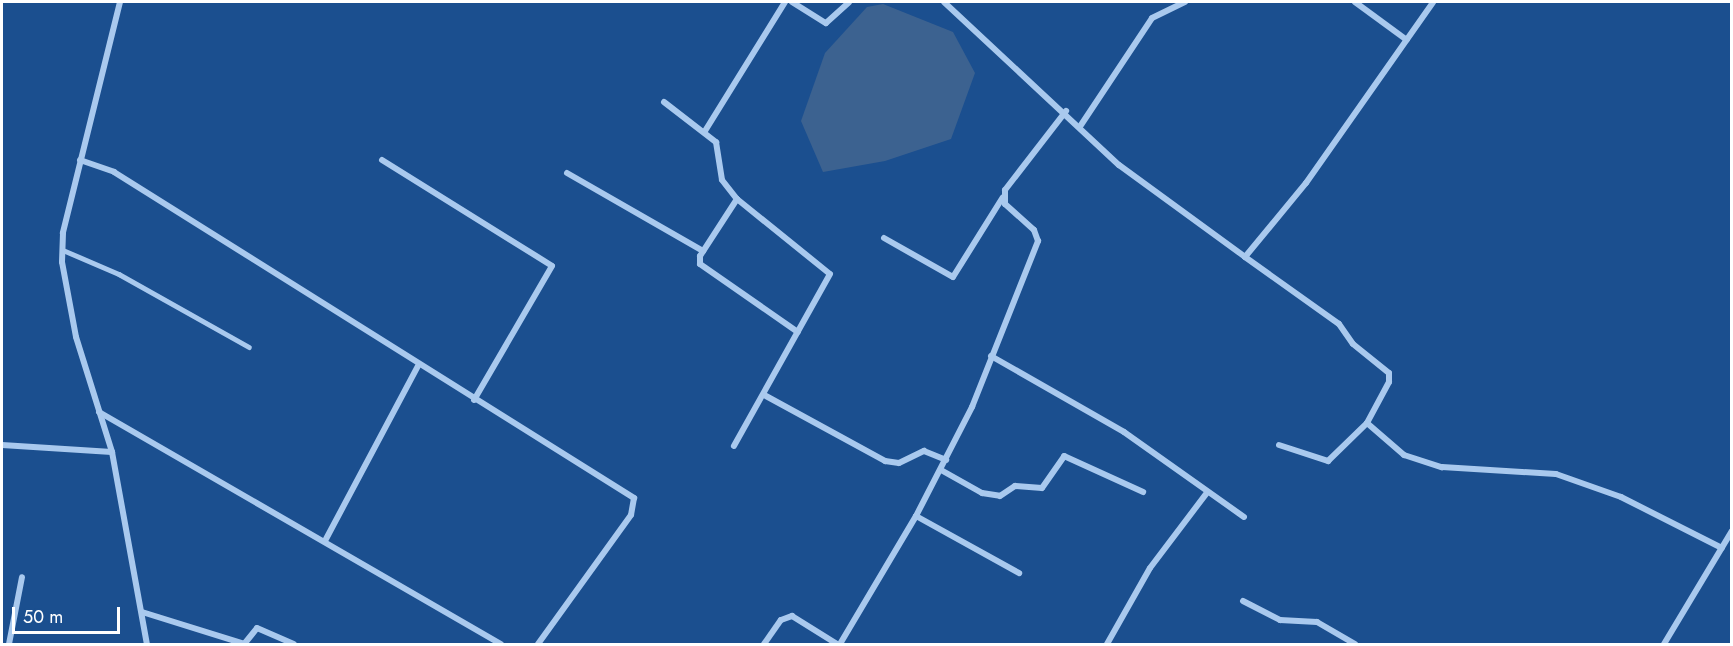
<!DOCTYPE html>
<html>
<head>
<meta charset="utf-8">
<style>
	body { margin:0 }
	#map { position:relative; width:1733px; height:646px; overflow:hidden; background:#1b4f8f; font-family:Jost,sans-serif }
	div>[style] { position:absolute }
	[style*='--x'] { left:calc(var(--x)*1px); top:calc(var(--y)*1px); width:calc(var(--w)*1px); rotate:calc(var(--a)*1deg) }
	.water>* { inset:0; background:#3c6290 }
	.service>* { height:4.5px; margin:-2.25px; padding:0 2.25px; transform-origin:2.25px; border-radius:2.25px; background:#a9c9ee }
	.minor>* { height:6px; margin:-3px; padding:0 3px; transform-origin:3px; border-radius:3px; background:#a9c9ee }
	span { translate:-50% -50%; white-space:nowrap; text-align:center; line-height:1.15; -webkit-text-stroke:4.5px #1b4f8f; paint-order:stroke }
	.frame { position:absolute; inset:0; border:3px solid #fff; pointer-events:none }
	.scale { position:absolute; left:12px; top:607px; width:108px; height:27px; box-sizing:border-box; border:3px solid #fff; border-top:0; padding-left:8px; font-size:18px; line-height:21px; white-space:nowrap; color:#fff; -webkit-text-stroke:4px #1b4f8f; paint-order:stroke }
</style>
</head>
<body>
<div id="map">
	<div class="water">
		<i style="clip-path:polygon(883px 4px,953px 32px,975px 73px,951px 139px,885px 161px,823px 172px,801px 121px,825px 53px,867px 7px)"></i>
	</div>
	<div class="service">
		<i style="--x:63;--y:250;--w:61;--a:23.2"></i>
		<i style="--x:119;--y:274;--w:149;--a:29.3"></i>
	</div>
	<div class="minor">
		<i style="--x:120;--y:2;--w:238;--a:103.9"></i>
		<i style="--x:63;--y:233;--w:29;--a:92"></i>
		<i style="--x:62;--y:262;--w:76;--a:79.4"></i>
		<i style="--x:76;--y:337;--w:121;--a:72.6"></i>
		<i style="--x:112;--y:452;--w:195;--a:79.7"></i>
		<i style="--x:792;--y:2;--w:40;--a:32"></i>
		<i style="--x:826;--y:23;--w:31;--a:-42"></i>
		<i style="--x:944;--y:2;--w:239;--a:43"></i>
		<i style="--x:1119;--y:165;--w:156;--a:36.1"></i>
		<i style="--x:1245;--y:257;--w:96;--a:-50.5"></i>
		<i style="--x:1306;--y:183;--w:221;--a:-54.9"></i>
		<i style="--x:1355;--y:2;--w:64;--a:36.2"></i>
		<i style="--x:664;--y:102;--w:66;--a:37.6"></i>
		<i style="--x:716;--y:142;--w:38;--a:81"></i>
		<i style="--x:722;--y:180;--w:24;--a:52"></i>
		<i style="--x:737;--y:199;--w:119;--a:38.9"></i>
		<i style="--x:830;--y:274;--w:197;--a:119.2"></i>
		<i style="--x:1081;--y:125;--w:128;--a:-56.4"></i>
		<i style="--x:1152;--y:18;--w:37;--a:-26"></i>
		<i style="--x:705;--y:131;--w:152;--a:-58.2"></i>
		<i style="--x:80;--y:160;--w:36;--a:19"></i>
		<i style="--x:114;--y:172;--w:614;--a:32.08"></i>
		<i style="--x:634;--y:498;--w:17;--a:100"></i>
		<i style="--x:631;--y:515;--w:159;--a:125.8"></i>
		<i style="--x:382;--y:160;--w:200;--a:31.9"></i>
		<i style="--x:552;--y:266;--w:155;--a:120.2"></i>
		<i style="--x:567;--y:173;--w:157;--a:29.8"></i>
		<i style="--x:737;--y:199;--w:68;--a:123"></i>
		<i style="--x:700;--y:256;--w:8;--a:90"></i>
		<i style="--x:700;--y:264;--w:119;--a:34.8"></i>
		<i style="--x:884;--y:238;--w:79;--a:29.5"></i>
		<i style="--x:953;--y:277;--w:94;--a:-58"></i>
		<i style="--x:1245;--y:257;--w:115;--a:35.5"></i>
		<i style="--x:1339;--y:324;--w:24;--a:55"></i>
		<i style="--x:1353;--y:344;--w:46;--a:38.9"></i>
		<i style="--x:1389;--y:373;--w:9;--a:90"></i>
		<i style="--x:1389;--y:382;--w:47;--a:118.2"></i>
		<i style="--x:1367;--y:423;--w:49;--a:40.9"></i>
		<i style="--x:1404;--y:455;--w:40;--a:18"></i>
		<i style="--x:1442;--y:467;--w:114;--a:3.5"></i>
		<i style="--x:1556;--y:474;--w:69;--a:19.5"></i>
		<i style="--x:1621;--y:497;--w:113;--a:26.8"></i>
		<i style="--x:991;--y:356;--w:153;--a:29.7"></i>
		<i style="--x:1124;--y:432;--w:147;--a:35.3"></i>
		<i style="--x:766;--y:396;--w:136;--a:28.6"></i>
		<i style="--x:885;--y:461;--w:14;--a:8"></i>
		<i style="--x:899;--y:463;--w:28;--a:-26"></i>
		<i style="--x:924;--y:451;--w:24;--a:22"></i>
		<i style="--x:99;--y:412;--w:464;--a:30"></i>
		<i style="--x:2;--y:445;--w:110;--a:3.6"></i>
		<i style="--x:1279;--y:445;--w:52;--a:18.1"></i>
		<i style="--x:1328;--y:461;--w:54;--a:-44.3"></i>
		<i style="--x:941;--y:470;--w:47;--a:29.3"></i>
		<i style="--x:982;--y:493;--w:18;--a:9"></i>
		<i style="--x:1000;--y:496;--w:18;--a:-34"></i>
		<i style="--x:1015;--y:486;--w:27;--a:4"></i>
		<i style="--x:1042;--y:488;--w:39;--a:-55"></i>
		<i style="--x:1064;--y:456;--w:87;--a:24.5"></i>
		<i style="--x:916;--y:516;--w:118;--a:29"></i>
		<i style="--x:326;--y:539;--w:196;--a:-62"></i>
		<i style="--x:1243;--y:601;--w:42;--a:27.2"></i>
		<i style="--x:1280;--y:620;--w:37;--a:3"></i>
		<i style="--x:1317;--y:622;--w:44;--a:30.1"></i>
		<i style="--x:142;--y:612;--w:108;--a:17.3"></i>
		<i style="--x:245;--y:643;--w:19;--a:-51"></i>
		<i style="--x:257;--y:628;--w:40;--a:23.4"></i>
		<i style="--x:9;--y:644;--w:68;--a:-79"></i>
		<i style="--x:764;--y:644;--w:29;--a:-55"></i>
		<i style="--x:781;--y:620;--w:12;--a:-20"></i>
		<i style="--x:792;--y:616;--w:53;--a:31.9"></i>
		<i style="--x:840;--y:644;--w:149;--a:-59.3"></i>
		<i style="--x:916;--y:516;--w:123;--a:-62.8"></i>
		<i style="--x:972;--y:407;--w:179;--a:-68.3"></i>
		<i style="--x:1038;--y:241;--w:12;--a:-110"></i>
		<i style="--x:1034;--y:230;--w:39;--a:-138"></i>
		<i style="--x:1005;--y:204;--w:14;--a:-90"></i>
		<i style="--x:1005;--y:190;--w:100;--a:-52.3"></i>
		<i style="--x:1107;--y:644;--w:87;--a:-60.5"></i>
		<i style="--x:1150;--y:568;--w:93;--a:-52.9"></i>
		<i style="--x:1664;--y:644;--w:132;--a:-59"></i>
	</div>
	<div class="frame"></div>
	<div class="scale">50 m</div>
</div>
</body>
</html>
